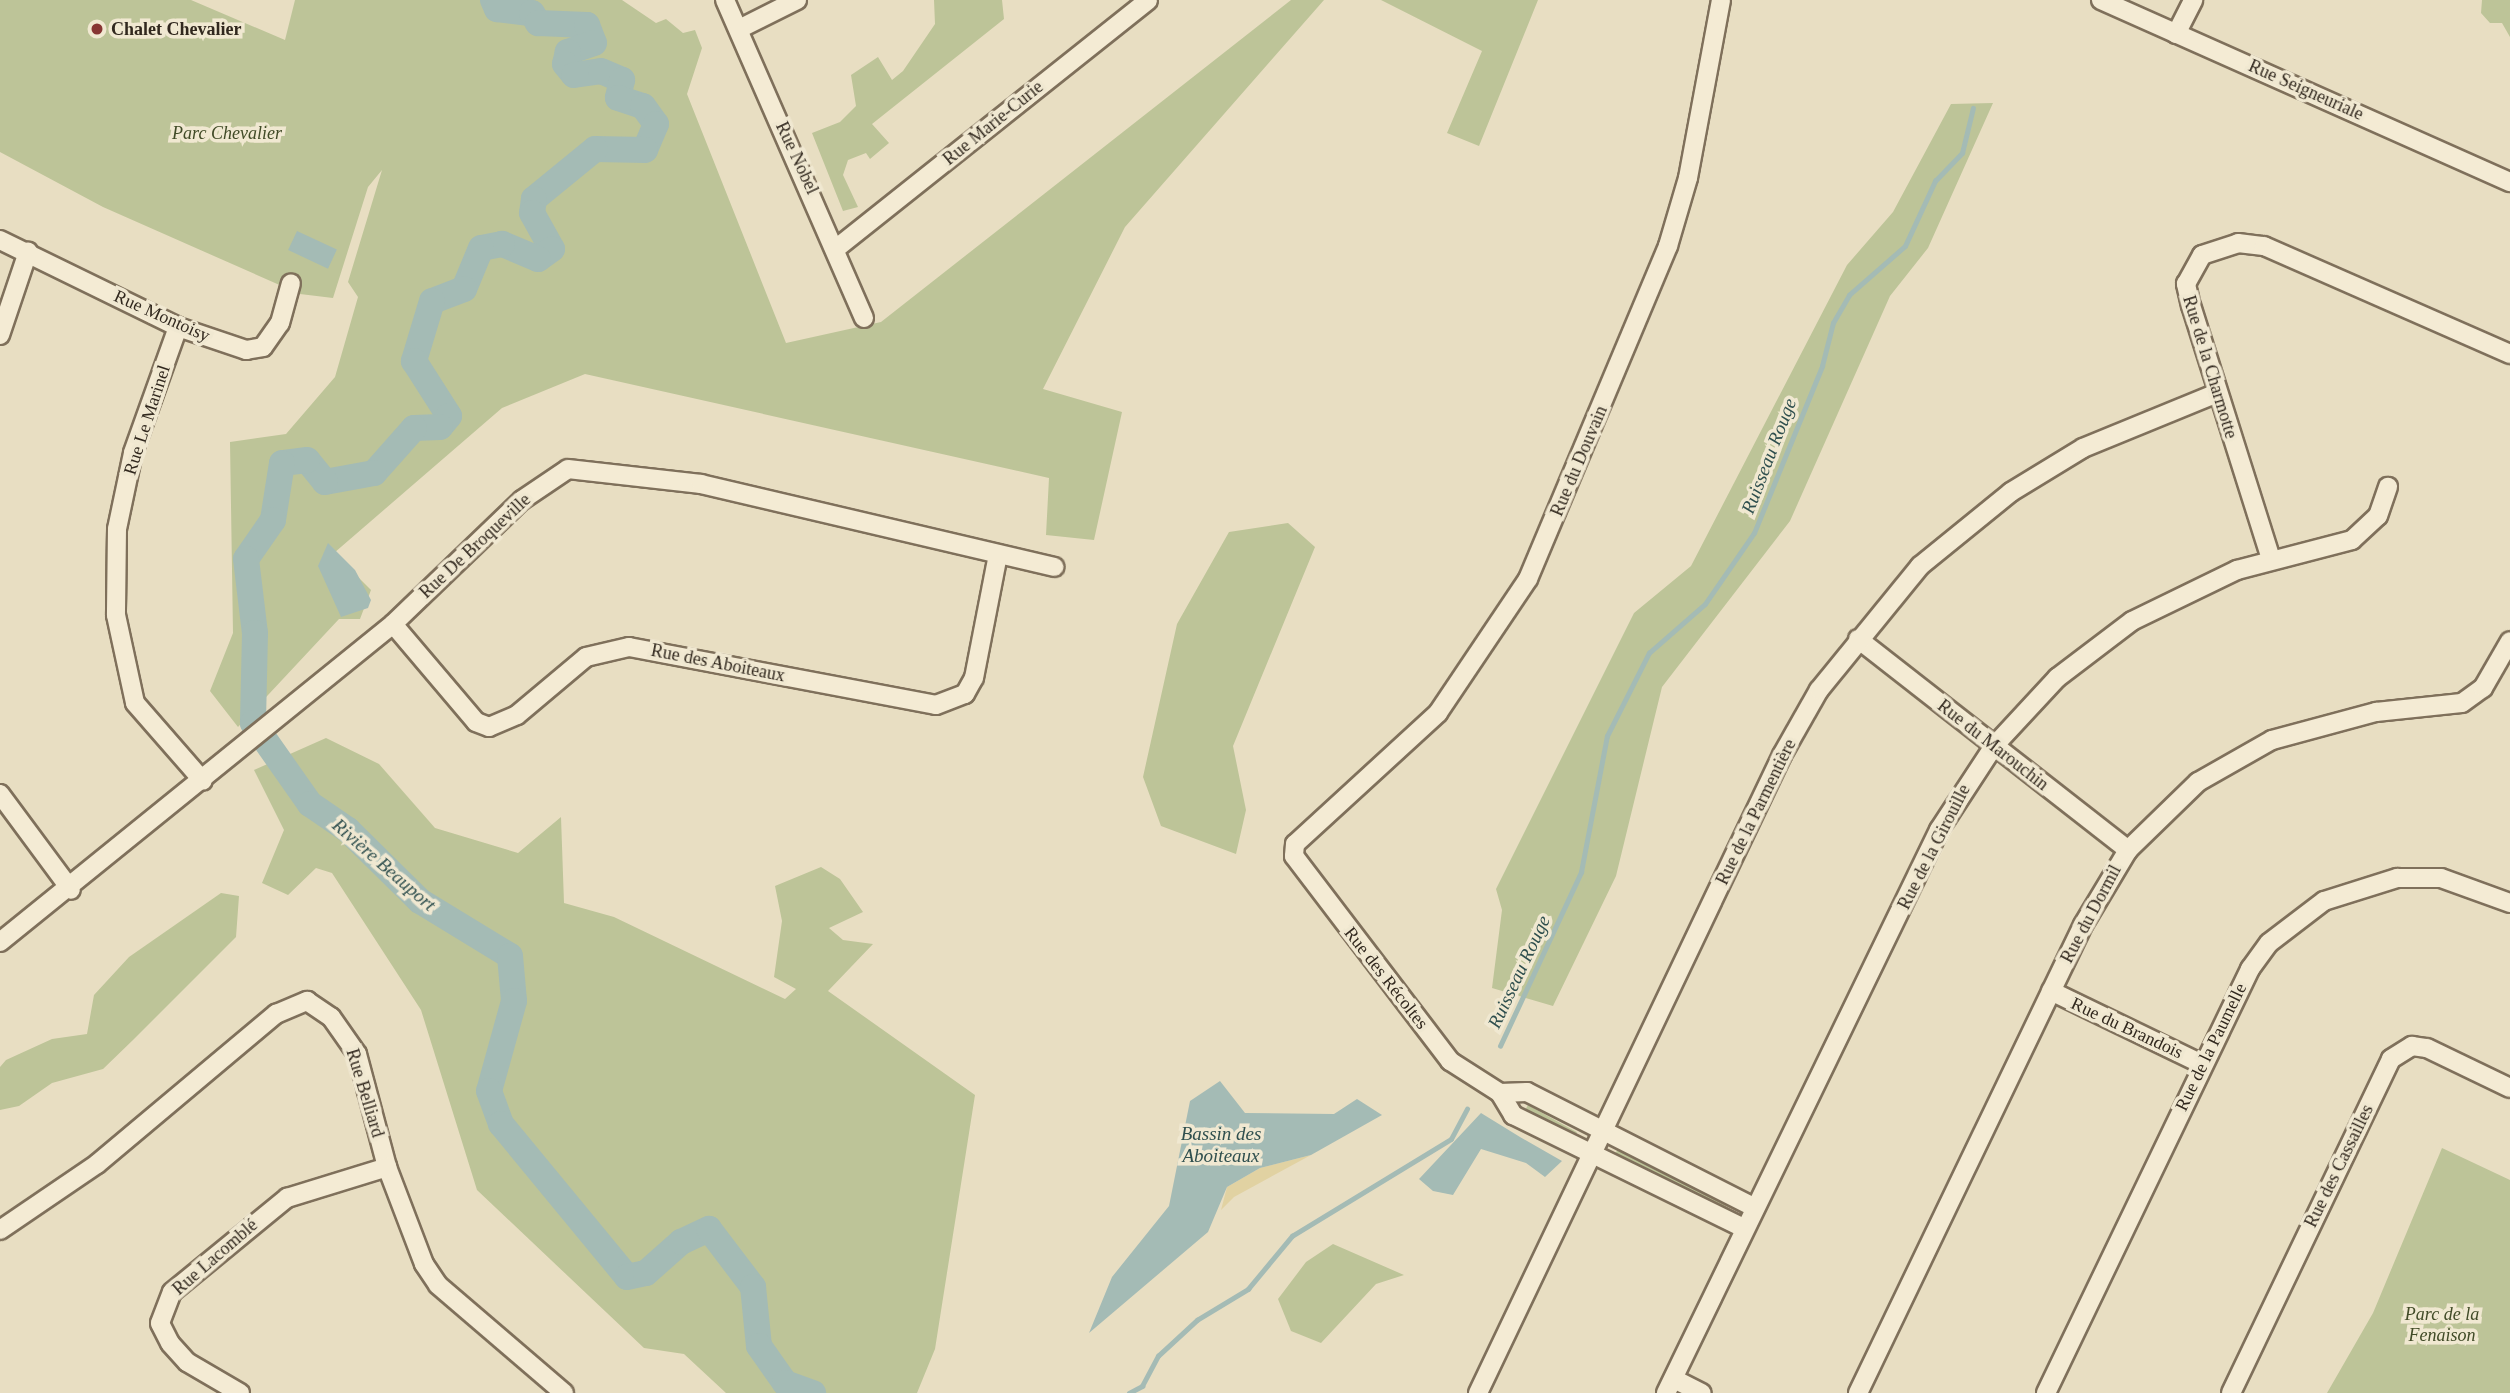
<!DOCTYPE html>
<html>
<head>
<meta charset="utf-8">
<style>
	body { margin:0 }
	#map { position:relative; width:2510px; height:1393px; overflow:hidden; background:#e8dec2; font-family:Georgia,serif }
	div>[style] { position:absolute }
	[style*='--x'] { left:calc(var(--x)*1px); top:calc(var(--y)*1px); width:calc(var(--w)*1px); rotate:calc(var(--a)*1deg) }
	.green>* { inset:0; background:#bdc498; transform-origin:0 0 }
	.sand>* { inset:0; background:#e1d2a2 }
	.water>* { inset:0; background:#a4bbb5; transform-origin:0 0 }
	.stream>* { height:4.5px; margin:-2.25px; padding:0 2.25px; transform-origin:2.25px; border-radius:2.25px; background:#a4bbb5 }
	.river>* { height:26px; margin:-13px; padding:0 13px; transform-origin:13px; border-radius:13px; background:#a4bbb5 }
	.roads { filter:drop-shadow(2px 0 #7f705b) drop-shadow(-2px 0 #7f705b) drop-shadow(0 2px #7f705b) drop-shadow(0 -2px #7f705b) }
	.minor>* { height:18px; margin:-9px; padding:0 9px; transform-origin:9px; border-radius:9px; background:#f4ebd4 }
	.dots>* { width:19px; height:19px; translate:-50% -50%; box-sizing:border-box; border:4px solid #f0e8d1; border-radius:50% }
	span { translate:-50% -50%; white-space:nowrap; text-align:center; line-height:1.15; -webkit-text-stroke:7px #f0e8d1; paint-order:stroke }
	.poi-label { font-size:18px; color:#31281e; font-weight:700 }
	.left { translate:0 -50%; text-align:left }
	.street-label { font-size:18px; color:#31281e }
	.park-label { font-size:18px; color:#414b27; font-style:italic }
	.water-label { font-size:19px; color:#2f4f4e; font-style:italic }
</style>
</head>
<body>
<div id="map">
	<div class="green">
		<i style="clip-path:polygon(0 0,191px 0,285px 40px,295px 0,622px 0,656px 23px,666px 19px,683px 33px,695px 30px,702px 48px,687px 94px,786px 343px,881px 322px,1291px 0,1324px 0,1125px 227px,1043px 389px,1122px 412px,1094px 540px,1046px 535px,1049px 478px,585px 374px,502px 408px,334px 553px,371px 590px,360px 619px,339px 619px,238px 727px,210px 691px,233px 633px,230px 442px,286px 434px,335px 377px,358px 297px,348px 282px,382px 170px,368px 187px,333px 298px,300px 294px,103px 207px,0 152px)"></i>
		<i style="clip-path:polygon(934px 0,1002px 0,1004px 19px,872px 124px,889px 143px,870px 159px,866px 153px,848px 160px,843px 175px,858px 207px,843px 211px,812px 133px,840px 122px,856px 106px,851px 75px,878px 57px,892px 80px,903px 71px,935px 24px)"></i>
		<i style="clip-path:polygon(1381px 0,1538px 0,1479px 146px,1447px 133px,1482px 51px)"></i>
		<i style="clip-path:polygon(2482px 0,2510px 0,2510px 37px,2502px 23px,2490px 23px,2481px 13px)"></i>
		<i style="clip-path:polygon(1993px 103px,1928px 248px,1890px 296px,1790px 521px,1662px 687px,1616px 876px,1553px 1006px,1492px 988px,1502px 910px,1496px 889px,1634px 613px,1691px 566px,1847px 265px,1893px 212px,1951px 104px)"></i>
		<i style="clip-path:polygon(1288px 523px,1315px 547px,1233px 746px,1246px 810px,1236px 854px,1161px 826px,1143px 777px,1177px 624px,1229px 532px)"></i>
		<i style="clip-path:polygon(326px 738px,379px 764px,435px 828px,518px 853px,561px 817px,564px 903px,614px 917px,785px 999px,796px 989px,774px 977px,782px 921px,775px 886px,821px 867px,840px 879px,863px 912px,829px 928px,843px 940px,873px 944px,828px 991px,975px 1095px,935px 1349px,917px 1393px,726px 1393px,684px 1354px,644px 1348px,477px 1190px,421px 1010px,332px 873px,316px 868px,288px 895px,262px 883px,284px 830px,254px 770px)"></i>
		<i style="clip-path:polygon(221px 893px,239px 896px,236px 937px,133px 1040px,103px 1069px,52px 1083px,19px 1106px,0 1110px,0 1067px,6px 1060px,52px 1039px,87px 1034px,94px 995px,129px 957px)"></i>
		<i style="left:1528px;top:1105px;width:56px;height:6px;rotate:29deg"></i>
		<i style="clip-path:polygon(2442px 1148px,2510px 1180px,2510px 1393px,2327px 1393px,2373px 1313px)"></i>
		<i style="clip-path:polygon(1619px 1149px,1703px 1189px,1731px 1210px,1640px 1171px,1615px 1153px)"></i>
		<i style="clip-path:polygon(1333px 1244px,1404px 1275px,1376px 1284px,1321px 1343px,1291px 1331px,1278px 1299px,1306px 1262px)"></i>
	</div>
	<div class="sand">
		<i style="clip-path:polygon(1311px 1155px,1234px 1197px,1221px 1210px,1227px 1187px,1260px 1168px)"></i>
	</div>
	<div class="water">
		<i style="left:297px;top:231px;width:44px;height:21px;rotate:25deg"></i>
		<i style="clip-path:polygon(328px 543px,355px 570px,371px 600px,368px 608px,341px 617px,318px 566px)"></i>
		<i style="clip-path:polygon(1220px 1081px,1245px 1113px,1334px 1114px,1357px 1099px,1382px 1115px,1311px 1155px,1260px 1168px,1227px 1187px,1208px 1232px,1089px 1333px,1112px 1277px,1169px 1206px,1190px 1101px)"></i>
		<i style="clip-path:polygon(1481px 1113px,1520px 1137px,1562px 1161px,1545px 1177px,1526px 1163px,1481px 1149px,1453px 1195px,1433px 1191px,1419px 1179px)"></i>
	</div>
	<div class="stream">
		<i style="--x:1500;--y:1046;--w:192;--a:-65"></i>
		<i style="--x:1581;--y:872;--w:138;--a:-79.2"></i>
		<i style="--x:1607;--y:736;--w:93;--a:-63.2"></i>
		<i style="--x:1649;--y:653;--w:74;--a:-41.2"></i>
		<i style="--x:1705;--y:604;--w:86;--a:-55.4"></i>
		<i style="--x:1754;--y:533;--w:180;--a:-67.8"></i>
		<i style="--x:1822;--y:366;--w:44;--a:-75.7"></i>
		<i style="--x:1833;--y:323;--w:32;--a:-60"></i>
		<i style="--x:1849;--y:295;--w:74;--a:-41.2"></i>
		<i style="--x:1905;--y:246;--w:72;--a:-65.2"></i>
		<i style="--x:1935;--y:181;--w:39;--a:-46"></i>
		<i style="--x:1962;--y:153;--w:46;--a:-76.3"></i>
		<i style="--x:1129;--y:1393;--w:15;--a:-28"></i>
		<i style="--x:1142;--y:1386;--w:34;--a:-62"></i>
		<i style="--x:1158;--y:1356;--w:53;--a:-42.7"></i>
		<i style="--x:1197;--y:1320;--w:60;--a:-31.3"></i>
		<i style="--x:1248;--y:1289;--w:69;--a:-50.3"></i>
		<i style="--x:1292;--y:1236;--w:186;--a:-31.4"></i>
		<i style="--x:1451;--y:1139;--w:34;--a:-62"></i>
	</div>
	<div class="river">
		<i style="--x:493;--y:0;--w:10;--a:66"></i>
		<i style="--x:497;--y:9;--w:35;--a:7"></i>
		<i style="--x:532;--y:13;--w:12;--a:59"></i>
		<i style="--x:538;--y:23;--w:49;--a:2.3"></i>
		<i style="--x:587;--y:25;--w:19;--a:69"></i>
		<i style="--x:594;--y:43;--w:28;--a:161"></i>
		<i style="--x:568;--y:52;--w:12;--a:104"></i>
		<i style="--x:565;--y:64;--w:14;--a:51"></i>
		<i style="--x:574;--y:75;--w:27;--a:-8"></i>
		<i style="--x:601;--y:71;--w:23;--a:23"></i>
		<i style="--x:622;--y:80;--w:18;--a:103"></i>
		<i style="--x:618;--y:98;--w:26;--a:18"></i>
		<i style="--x:643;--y:106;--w:22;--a:54"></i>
		<i style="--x:656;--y:124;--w:28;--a:113"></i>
		<i style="--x:645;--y:150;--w:50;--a:-178.9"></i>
		<i style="--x:595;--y:149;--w:79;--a:140.7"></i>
		<i style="--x:534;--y:199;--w:14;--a:98"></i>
		<i style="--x:532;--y:213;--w:41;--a:60.9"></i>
		<i style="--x:552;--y:249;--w:17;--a:144"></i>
		<i style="--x:538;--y:259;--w:39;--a:-157"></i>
		<i style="--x:502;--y:244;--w:21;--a:169"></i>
		<i style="--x:481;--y:248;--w:44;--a:112.5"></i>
		<i style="--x:464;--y:289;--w:34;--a:159"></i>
		<i style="--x:432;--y:301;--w:63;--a:106.7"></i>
		<i style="--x:414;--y:361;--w:65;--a:57.5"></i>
		<i style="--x:449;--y:416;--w:14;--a:129"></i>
		<i style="--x:440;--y:427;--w:26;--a:178"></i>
		<i style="--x:414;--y:428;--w:60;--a:131.6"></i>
		<i style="--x:374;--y:473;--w:50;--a:169.6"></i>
		<i style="--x:325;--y:482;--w:28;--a:-129"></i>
		<i style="--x:307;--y:460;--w:25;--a:173"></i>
		<i style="--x:282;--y:463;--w:58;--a:99"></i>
		<i style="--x:273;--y:520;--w:47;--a:124.7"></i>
		<i style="--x:246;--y:559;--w:75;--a:83.1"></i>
		<i style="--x:255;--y:633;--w:90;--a:91.3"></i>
		<i style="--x:253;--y:723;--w:99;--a:54.9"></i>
		<i style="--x:310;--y:804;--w:46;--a:34.4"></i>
		<i style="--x:348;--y:830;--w:101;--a:44.6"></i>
		<i style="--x:420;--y:901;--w:105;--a:31.4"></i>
		<i style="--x:510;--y:956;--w:45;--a:84.9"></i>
		<i style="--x:514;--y:1001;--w:93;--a:105.5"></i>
		<i style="--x:489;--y:1091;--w:35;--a:70"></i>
		<i style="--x:501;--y:1124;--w:198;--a:50.5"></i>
		<i style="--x:627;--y:1277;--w:19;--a:-12"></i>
		<i style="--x:646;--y:1273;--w:47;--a:-41.5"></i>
		<i style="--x:681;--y:1242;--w:31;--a:-25"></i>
		<i style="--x:709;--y:1229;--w:73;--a:52.8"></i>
		<i style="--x:753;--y:1287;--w:59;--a:84.2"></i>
		<i style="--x:759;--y:1346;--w:45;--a:54.9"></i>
		<i style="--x:785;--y:1383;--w:30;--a:20"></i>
	</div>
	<div class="roads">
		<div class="minor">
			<i style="--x:725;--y:0;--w:347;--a:66.4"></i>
			<i style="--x:1721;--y:0;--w:181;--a:100.5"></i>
			<i style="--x:1688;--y:178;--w:71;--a:106.4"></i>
			<i style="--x:1668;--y:246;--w:361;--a:112.8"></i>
			<i style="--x:1528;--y:579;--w:161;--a:123.9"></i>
			<i style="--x:1438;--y:713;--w:194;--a:137.5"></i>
			<i style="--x:1295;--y:844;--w:12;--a:95"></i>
			<i style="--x:1294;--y:856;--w:258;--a:52.7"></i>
			<i style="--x:1450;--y:1061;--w:59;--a:32.6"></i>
			<i style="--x:1500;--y:1093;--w:26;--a:59"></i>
			<i style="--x:1513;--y:1115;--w:257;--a:26.1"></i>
			<i style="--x:2101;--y:0;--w:448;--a:24"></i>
			<i style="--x:739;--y:29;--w:65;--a:-26.6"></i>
			<i style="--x:2176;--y:34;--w:38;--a:-63"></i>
			<i style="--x:0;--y:240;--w:198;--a:26"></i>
			<i style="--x:178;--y:327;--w:72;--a:18.7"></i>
			<i style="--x:246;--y:350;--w:17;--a:-10"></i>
			<i style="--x:263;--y:347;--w:29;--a:-55"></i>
			<i style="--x:280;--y:323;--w:41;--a:-74.6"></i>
			<i style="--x:838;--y:247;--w:396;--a:-38.5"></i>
			<i style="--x:178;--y:327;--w:134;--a:109.7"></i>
			<i style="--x:133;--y:453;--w:78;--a:101.9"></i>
			<i style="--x:117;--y:529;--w:86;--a:90.7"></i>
			<i style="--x:116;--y:615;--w:90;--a:77.8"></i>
			<i style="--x:135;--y:703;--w:103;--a:48.9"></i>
			<i style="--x:0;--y:335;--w:88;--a:-71.4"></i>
			<i style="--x:2271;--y:559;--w:265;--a:-107.5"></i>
			<i style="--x:2191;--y:306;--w:23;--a:-103"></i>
			<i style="--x:2186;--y:284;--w:33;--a:-61"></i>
			<i style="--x:2202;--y:255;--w:38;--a:-18"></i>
			<i style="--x:2238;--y:243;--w:26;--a:7"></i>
			<i style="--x:2264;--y:246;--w:269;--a:23.7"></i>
			<i style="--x:393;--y:624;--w:128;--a:49.7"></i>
			<i style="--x:476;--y:722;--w:14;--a:21"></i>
			<i style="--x:489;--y:727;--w:30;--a:-23"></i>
			<i style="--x:517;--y:715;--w:90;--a:-40"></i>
			<i style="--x:586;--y:657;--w:44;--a:-13.1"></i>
			<i style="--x:629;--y:647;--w:312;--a:10.7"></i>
			<i style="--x:936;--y:705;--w:31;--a:-21"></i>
			<i style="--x:965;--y:694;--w:18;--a:-61"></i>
			<i style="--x:974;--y:678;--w:126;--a:-79"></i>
			<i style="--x:1858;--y:639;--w:343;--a:38"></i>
			<i style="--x:0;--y:794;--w:119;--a:53.5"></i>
			<i style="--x:0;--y:942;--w:506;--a:-38.98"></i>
			<i style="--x:393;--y:624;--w:179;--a:-43.9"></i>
			<i style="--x:522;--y:500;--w:55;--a:-34"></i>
			<i style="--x:568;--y:469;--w:134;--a:6.4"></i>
			<i style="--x:701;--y:484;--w:363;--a:13.2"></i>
			<i style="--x:2051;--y:991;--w:168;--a:25.8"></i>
			<i style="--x:1500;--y:1093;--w:27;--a:-2"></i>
			<i style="--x:1527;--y:1092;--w:254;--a:26.9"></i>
			<i style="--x:0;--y:1230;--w:117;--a:-34.2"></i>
			<i style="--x:97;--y:1164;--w:234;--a:-40"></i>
			<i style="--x:276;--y:1014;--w:34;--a:-23"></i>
			<i style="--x:307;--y:1001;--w:29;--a:34"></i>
			<i style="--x:331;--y:1017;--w:45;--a:54.9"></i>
			<i style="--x:357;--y:1054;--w:117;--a:75.1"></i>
			<i style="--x:387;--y:1167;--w:104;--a:69.1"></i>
			<i style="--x:424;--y:1264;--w:25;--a:56"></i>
			<i style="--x:438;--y:1285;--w:166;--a:40.6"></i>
			<i style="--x:1674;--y:1379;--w:31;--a:27"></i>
			<i style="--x:240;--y:1393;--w:61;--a:-149.7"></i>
			<i style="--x:187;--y:1362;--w:25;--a:-132"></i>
			<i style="--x:170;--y:1343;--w:22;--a:-117"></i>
			<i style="--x:160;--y:1323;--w:33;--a:-69"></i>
			<i style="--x:172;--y:1292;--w:149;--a:-39.3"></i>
			<i style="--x:287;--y:1198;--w:105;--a:-17.2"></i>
			<i style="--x:1478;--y:1393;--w:707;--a:-64.52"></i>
			<i style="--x:1782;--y:755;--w:75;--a:-60.4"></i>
			<i style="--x:1819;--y:690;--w:160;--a:-50.8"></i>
			<i style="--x:1920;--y:566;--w:117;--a:-39.1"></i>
			<i style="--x:2011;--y:492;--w:84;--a:-31.4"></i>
			<i style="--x:2083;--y:448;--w:145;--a:-22.3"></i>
			<i style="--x:1666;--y:1393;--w:626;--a:-64.13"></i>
			<i style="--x:1939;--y:830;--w:100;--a:-56.8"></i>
			<i style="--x:1994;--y:746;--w:93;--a:-47.2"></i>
			<i style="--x:2057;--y:678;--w:94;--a:-37.2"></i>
			<i style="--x:2132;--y:621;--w:117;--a:-25.9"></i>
			<i style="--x:2237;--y:570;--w:119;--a:-14.6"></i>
			<i style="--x:2352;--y:540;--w:35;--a:-43"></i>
			<i style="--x:2378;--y:516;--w:31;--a:-71"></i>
			<i style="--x:1858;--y:1393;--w:519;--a:-64.32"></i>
			<i style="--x:2083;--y:925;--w:87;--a:-59"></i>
			<i style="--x:2128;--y:850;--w:98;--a:-44.2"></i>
			<i style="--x:2198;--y:782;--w:85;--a:-29.6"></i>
			<i style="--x:2272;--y:740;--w:108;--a:-15.1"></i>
			<i style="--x:2376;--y:712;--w:86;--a:-6"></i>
			<i style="--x:2462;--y:703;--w:26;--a:-36"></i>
			<i style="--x:2483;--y:688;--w:54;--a:-60.1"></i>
			<i style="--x:2046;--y:1393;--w:471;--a:-64.3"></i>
			<i style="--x:2250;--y:969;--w:32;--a:-54"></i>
			<i style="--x:2269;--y:943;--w:69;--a:-37.4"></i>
			<i style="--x:2324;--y:901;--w:77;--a:-17.5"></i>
			<i style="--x:2397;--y:878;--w:44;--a:0"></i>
			<i style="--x:2441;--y:878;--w:73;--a:19.9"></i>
			<i style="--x:2231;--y:1393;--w:370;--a:-64.4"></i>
			<i style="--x:2391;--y:1059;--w:25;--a:-32"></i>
			<i style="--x:2412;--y:1046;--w:15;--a:8"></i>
			<i style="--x:2427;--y:1048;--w:92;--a:25.7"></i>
		</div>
	</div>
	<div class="dots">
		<i style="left:97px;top:29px;background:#873533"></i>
	</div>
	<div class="poi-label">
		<span class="left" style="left:111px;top:29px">Chalet Chevalier</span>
	</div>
	<div class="street-label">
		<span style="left:2306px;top:90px;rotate:24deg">Rue Seigneuriale</span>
		<span style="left:993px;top:123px;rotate:-39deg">Rue Marie-Curie</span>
		<span style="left:797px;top:158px;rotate:65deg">Rue Nobel</span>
		<span style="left:162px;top:316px;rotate:24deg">Rue Montoisy</span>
		<span style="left:2210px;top:367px;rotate:73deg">Rue de la Charmotte</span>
		<span style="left:147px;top:420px;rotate:-72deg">Rue Le Marinel</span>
		<span style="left:1579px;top:461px;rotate:-67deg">Rue du Douvain</span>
		<span style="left:475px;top:546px;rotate:-43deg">Rue De Broqueville</span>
		<span style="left:718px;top:663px;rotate:11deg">Rue des Aboiteaux</span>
		<span style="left:1993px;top:745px;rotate:38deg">Rue du Marouchin</span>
		<span style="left:1756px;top:812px;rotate:-64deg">Rue de la Parmentière</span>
		<span style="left:1934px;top:847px;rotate:-63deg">Rue de la Girouille</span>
		<span style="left:2091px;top:914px;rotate:-62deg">Rue du Dormil</span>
		<span style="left:1386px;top:978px;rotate:52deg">Rue des Récoltes</span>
		<span style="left:2127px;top:1028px;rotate:25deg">Rue du Brandois</span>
		<span style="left:2211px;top:1047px;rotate:-64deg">Rue de la Paumelle</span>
		<span style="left:365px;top:1093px;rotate:73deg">Rue Belliard</span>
		<span style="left:2339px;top:1166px;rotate:-64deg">Rue des Cassailles</span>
		<span style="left:215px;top:1257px;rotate:-41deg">Rue Lacomblé</span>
	</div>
	<div class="park-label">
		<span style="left:227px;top:133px">Parc Chevalier</span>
		<span style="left:2442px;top:1325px">Parc de la<br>Fenaison</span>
	</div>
	<div class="water-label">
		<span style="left:1769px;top:456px;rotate:-69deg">Ruisseau Rouge</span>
		<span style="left:384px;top:865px;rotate:41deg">Rivière Beauport</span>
		<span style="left:1519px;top:972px;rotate:-65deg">Ruisseau Rouge</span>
		<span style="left:1221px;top:1145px">Bassin des<br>Aboiteaux</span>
	</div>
</div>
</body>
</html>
